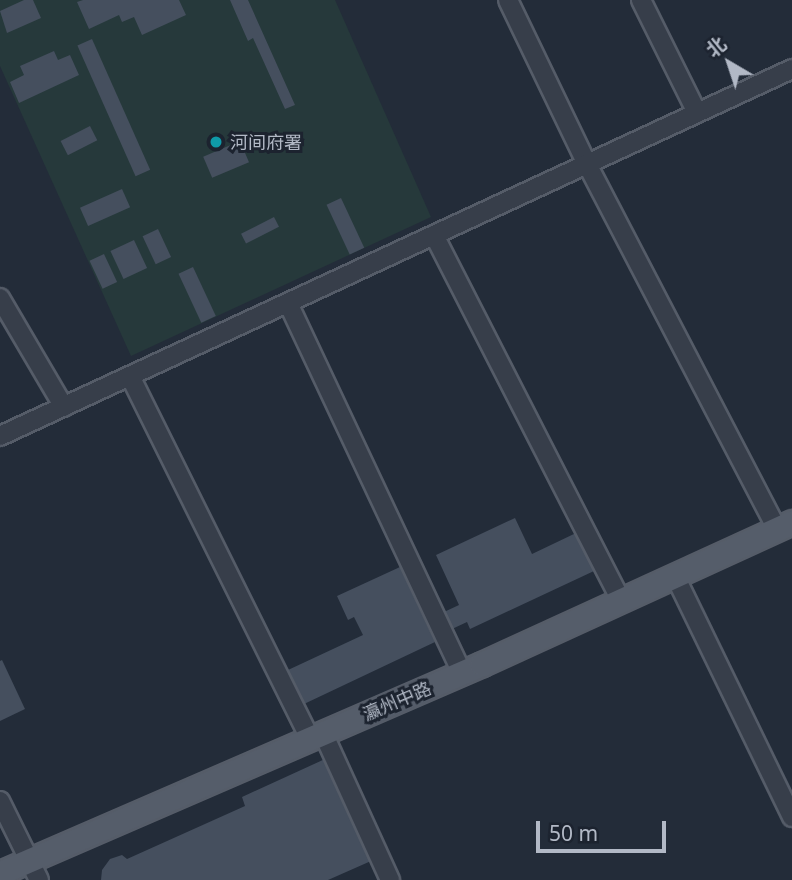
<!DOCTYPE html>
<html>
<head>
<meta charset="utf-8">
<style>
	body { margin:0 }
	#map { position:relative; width:792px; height:880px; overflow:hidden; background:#232c39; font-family:"Noto Sans","Noto Sans SC",sans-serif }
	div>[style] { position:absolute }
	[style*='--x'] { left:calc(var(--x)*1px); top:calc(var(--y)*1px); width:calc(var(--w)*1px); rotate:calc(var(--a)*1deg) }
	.green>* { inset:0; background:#26393b }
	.building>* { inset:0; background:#454f5e; transform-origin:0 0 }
	.roads { filter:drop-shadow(2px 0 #555c68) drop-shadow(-2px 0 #555c68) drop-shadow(0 2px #555c68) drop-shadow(0 -2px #555c68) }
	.minor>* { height:18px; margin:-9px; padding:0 9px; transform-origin:9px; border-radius:9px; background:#373e4a }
	.major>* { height:23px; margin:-11.5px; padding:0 11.5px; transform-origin:11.5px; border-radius:11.5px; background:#555d6a }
	.dots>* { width:19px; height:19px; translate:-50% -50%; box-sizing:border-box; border:4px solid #1c232f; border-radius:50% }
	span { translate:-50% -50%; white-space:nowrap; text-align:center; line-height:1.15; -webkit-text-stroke:6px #1c232f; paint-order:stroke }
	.poi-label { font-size:18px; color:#b2b9c6 }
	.left { translate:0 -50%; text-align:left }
	.street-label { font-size:18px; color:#b2b9c6 }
	.north { position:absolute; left:694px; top:28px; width:70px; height:70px; -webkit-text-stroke:5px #1c232f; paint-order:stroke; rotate:321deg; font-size:19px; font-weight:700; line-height:28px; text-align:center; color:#b2b9c6 }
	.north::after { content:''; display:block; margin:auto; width:24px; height:32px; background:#b2b9c6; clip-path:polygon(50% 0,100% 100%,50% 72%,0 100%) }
	.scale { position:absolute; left:536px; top:821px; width:130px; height:32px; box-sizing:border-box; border:4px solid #b2b9c6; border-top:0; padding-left:9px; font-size:21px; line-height:24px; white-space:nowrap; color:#b2b9c6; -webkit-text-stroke:5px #1c232f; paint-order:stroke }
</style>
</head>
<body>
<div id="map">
	<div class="green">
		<i style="clip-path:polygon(0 0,335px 0,431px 217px,131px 356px,0 66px)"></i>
	</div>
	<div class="building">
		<i style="clip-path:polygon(24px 0,33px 0,41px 18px,7px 33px,0 11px)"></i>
		<i style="clip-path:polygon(83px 0,179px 0,186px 15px,142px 35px,134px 17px,122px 22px,119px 15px,89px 29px,77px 2px)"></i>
		<i style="clip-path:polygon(230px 0,248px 0,295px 105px,285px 109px,253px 38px,248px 41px)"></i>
		<i style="left:92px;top:39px;width:143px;height:16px;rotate:66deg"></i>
		<i style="clip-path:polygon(54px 51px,58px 60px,70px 55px,79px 75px,19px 103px,10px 82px,24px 75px,20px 66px)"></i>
		<i style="left:90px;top:126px;width:16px;height:33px;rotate:63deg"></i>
		<i style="left:240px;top:141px;width:23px;height:40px;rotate:67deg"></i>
		<i style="left:122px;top:189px;width:20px;height:46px;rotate:66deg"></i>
		<i style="left:341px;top:198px;width:55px;height:16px;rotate:65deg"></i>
		<i style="left:274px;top:217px;width:11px;height:37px;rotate:63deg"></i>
		<i style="left:158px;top:229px;width:31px;height:17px;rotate:65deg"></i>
		<i style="left:134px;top:240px;width:31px;height:26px;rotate:65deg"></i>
		<i style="left:104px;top:254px;width:31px;height:16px;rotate:65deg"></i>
		<i style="left:193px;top:267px;width:54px;height:16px;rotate:65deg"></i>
		<i style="clip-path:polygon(515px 518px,532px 554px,576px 533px,594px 571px,470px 629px,467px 622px,452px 629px,444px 612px,459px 605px,436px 555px)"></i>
		<i style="clip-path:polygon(400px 567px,435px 642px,304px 704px,288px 670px,363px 635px,354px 617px,348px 620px,337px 596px)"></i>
		<i style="clip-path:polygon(2px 660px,25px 709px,0 721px,0 661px)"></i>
		<i style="clip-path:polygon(325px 759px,371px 861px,328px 880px,101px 880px,102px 870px,110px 859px,122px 855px,127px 859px,245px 806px,242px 797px)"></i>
	</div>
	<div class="roads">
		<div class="minor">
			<i style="--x:508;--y:0;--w:182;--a:64.3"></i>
			<i style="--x:587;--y:164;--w:411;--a:62.5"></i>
			<i style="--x:641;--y:0;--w:126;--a:63.6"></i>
			<i style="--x:434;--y:235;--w:410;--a:62.9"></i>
			<i style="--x:0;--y:298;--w:126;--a:59.6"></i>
			<i style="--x:288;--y:303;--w:409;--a:64.8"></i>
			<i style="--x:130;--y:376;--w:404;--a:63.6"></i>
			<i style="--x:0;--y:436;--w:873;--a:-24.86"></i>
			<i style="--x:675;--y:576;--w:268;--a:64.1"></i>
			<i style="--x:323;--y:733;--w:162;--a:65.5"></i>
			<i style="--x:0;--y:801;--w:88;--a:63.7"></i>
		</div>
		<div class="major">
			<i style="--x:0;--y:873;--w:525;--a:-23.44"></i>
			<i style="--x:482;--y:664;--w:341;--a:-24.6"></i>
		</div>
	</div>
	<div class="dots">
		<i style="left:216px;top:142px;background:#0f9aa8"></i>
	</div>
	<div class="poi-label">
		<span class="left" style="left:230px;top:142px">河间府署</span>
	</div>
	<div class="street-label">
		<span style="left:397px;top:701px;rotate:-23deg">瀛州中路</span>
	</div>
	<div class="north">北</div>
	<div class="scale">50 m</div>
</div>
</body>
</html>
